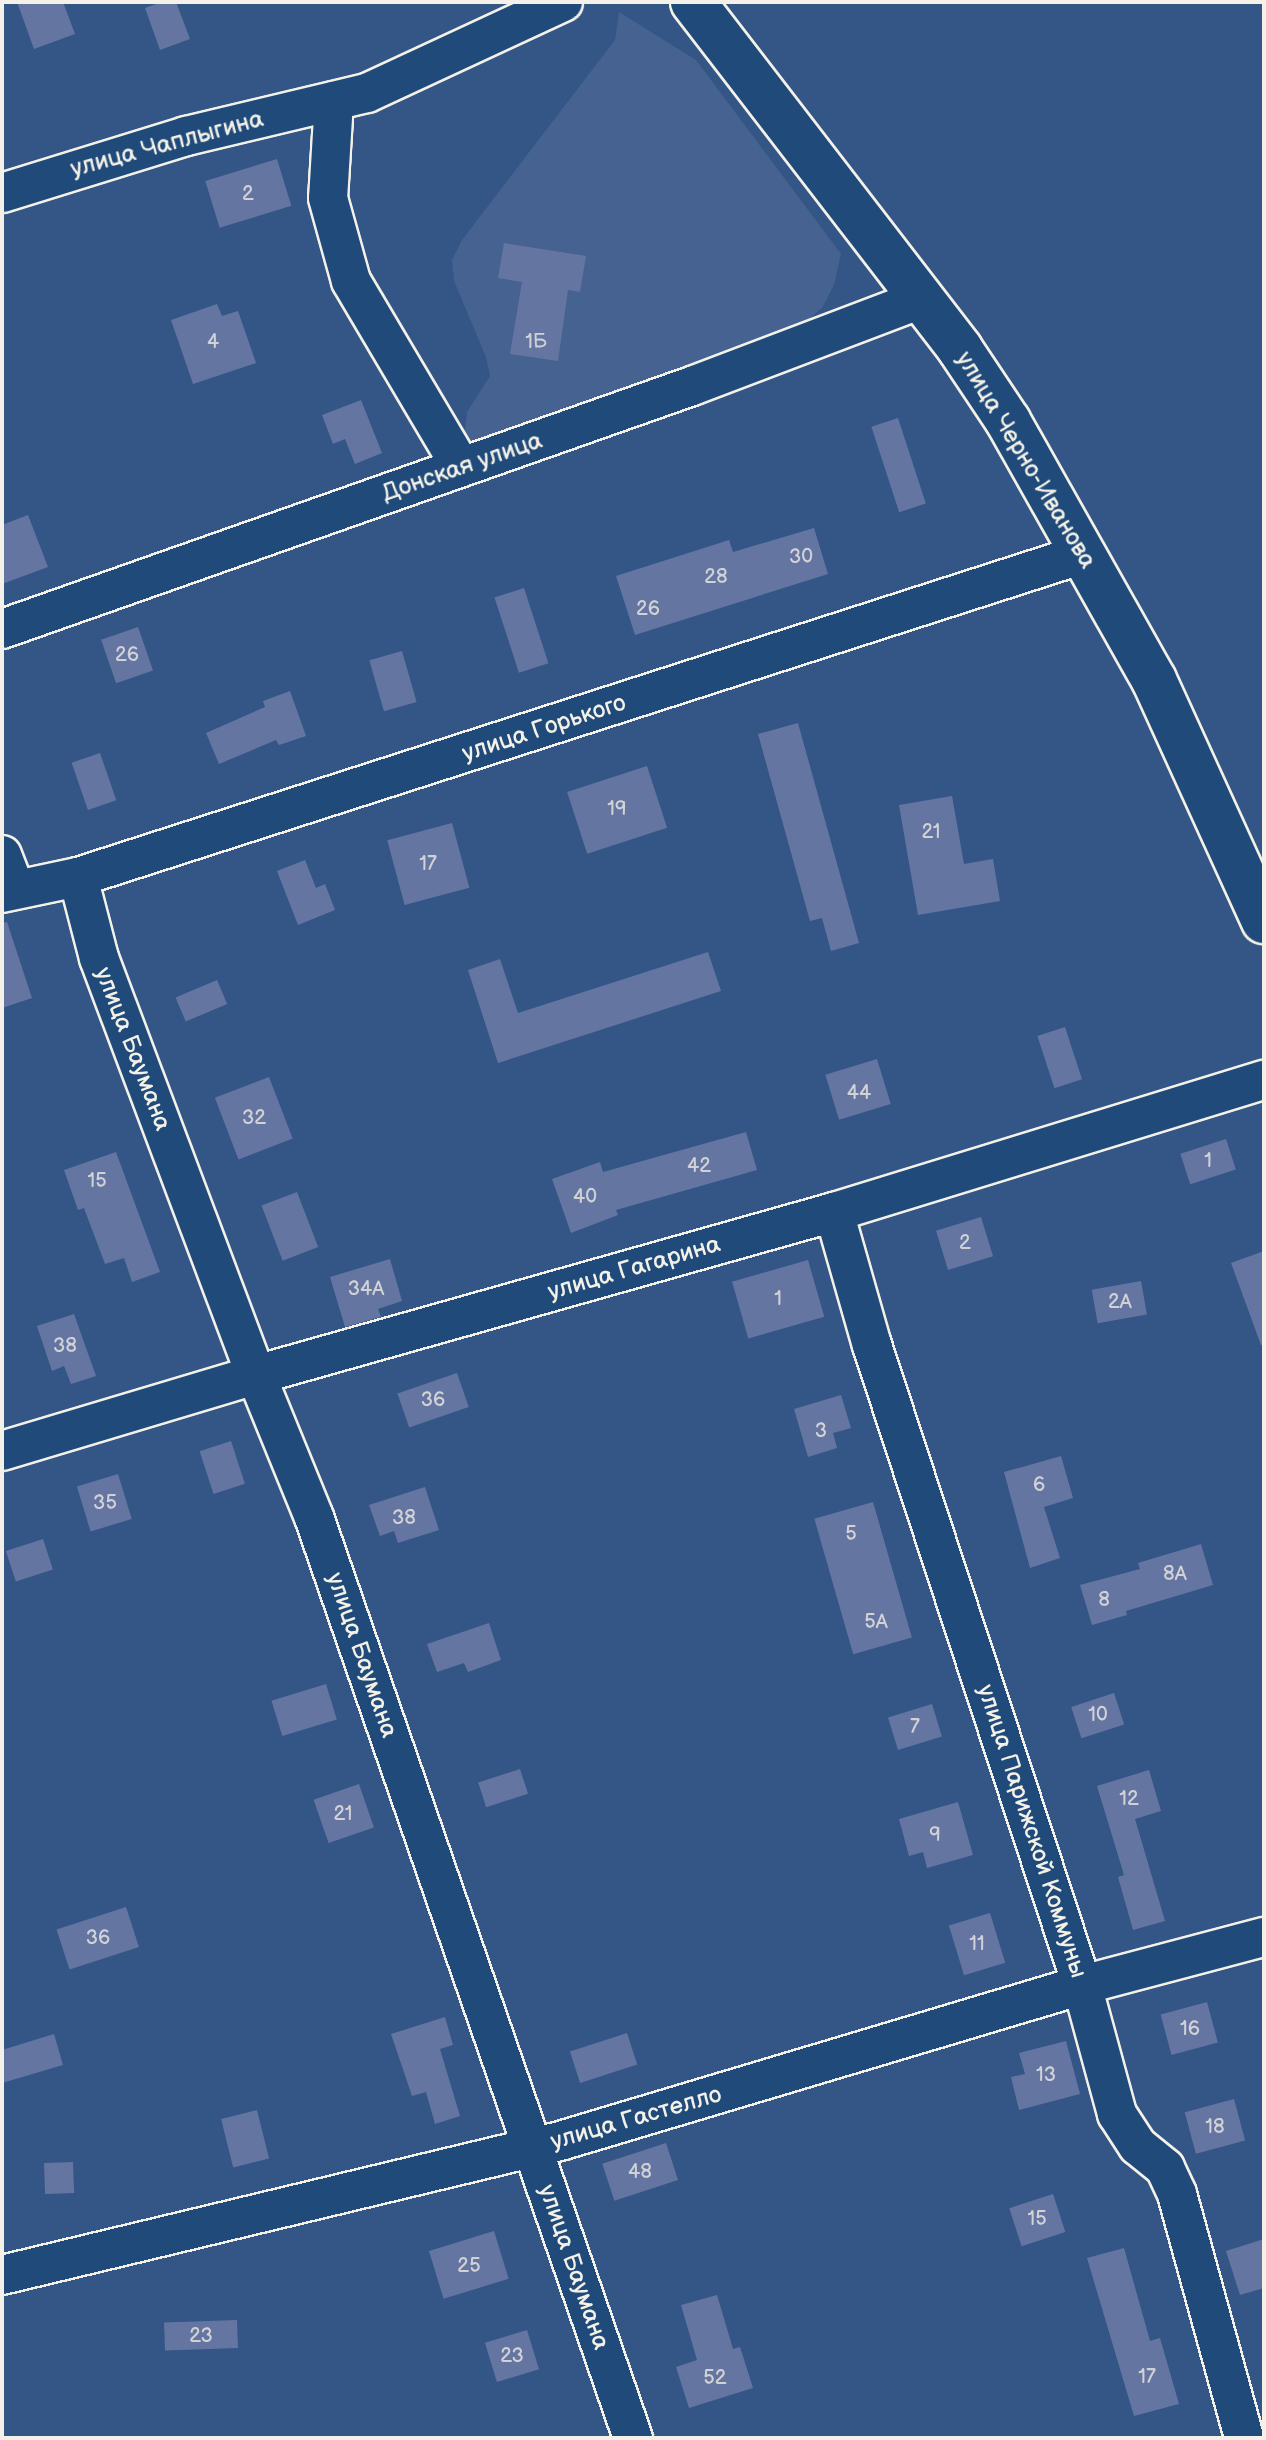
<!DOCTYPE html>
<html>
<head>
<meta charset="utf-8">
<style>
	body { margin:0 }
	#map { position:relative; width:1266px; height:2440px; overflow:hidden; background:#335686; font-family:"Balsamiq Sans",sans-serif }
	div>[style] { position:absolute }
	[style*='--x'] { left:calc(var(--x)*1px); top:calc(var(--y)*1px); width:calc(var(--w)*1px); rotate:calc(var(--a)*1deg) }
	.built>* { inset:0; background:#466290 }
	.building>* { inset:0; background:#6575a2; transform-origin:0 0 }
	.roads { filter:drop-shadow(2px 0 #f4f1e8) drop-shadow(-2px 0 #f4f1e8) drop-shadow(0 2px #f4f1e8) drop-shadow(0 -2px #f4f1e8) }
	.minor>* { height:38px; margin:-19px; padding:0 19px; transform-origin:19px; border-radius:19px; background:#1f4a7a }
	.secondary>* { height:44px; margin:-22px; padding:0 22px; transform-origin:22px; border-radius:22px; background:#1f4a7a }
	span { translate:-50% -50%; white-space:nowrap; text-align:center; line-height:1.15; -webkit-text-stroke:6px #1f4a7a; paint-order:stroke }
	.number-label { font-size:20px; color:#d0d2d6 }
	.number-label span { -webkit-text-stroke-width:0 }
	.street-label { font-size:24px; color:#f4f1e8 }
	.frame { position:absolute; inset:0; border:4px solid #f4f1e8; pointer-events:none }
</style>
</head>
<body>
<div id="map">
	<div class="built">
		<i style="clip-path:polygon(619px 12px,696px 60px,841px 254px,834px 285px,822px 308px,796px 330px,471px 448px,465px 430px,467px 412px,490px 376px,486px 357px,454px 281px,452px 260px,462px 240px,615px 40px)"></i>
	</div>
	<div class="building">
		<i style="clip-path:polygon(17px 2px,63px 2px,75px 34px,34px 49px)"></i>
		<i style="clip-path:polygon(162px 2px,176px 2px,190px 39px,160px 50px,145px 8px)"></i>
		<i style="left:277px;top:159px;width:49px;height:75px;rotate:73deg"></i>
		<i style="clip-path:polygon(504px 243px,586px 256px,580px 292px,568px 290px,558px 361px,510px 354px,522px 282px,498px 278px)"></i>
		<i style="clip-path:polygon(217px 304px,222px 316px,238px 311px,256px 363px,193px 384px,171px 320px)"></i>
		<i style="clip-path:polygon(361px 400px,382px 453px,355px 464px,345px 439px,333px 444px,322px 415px)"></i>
		<i style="left:898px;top:418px;width:90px;height:28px;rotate:72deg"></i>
		<i style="clip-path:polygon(28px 515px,48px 567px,2px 584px,2px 525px)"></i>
		<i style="clip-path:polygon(814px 528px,828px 574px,635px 635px,616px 576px,729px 540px,733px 552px)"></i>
		<i style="left:524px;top:588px;width:79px;height:31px;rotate:72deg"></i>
		<i style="left:138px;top:627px;width:46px;height:39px;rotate:71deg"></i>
		<i style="left:402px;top:651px;width:53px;height:34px;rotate:74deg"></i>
		<i style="clip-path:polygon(290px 691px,306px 736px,279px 745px,276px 740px,219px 764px,206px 733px,265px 707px,263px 701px)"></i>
		<i style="clip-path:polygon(798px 723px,859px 943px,831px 951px,822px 918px,810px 921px,758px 734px)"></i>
		<i style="left:100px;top:753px;width:50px;height:30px;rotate:71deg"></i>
		<i style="left:647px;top:766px;width:65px;height:84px;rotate:72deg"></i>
		<i style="clip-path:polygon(952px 796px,964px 864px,993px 859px,1000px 901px,918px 915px,899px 805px)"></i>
		<i style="left:452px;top:823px;width:67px;height:67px;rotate:75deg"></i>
		<i style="clip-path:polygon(305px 860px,316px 888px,325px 884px,335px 910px,298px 925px,277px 871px)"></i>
		<i style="clip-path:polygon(7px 922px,32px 998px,2px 1008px,2px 923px)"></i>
		<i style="clip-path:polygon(708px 952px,721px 991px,498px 1063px,468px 970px,500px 959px,518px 1013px)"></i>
		<i style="left:217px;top:980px;width:26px;height:45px;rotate:67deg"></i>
		<i style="left:1065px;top:1027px;width:55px;height:29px;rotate:72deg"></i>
		<i style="left:877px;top:1059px;width:47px;height:54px;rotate:73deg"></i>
		<i style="left:269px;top:1077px;width:66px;height:58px;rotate:69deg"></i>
		<i style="clip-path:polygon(746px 1132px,757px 1170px,616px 1210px,618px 1215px,571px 1233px,552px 1179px,600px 1162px,603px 1172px)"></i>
		<i style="left:1226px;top:1139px;width:32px;height:48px;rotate:72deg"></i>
		<i style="clip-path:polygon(116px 1152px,160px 1272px,132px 1282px,124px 1258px,105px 1264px,84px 1208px,78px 1210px,64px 1170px)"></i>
		<i style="left:297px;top:1192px;width:59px;height:38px;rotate:69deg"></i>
		<i style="left:981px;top:1217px;width:41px;height:47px;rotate:73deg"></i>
		<i style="clip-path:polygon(1264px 1251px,1264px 1344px,1261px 1345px,1231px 1263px)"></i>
		<i style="clip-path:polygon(390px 1259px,402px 1301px,378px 1309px,381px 1317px,345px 1327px,330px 1277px)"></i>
		<i style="left:808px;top:1260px;width:59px;height:79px;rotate:74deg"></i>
		<i style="left:1141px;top:1281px;width:34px;height:50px;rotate:80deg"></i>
		<i style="clip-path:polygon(74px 1314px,96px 1376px,71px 1384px,64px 1366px,52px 1371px,37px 1326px)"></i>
		<i style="left:457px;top:1373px;width:36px;height:63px;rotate:71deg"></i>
		<i style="clip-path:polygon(841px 1395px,851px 1428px,833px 1433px,837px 1448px,808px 1457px,794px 1409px)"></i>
		<i style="left:231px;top:1441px;width:45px;height:33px;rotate:72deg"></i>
		<i style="clip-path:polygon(1061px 1456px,1073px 1498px,1044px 1507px,1060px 1558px,1030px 1568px,1004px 1472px)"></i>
		<i style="left:118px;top:1474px;width:47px;height:43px;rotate:73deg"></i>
		<i style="clip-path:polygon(425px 1487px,439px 1530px,398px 1543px,394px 1531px,380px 1536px,369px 1505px)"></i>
		<i style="left:873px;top:1502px;width:141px;height:61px;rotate:74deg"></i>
		<i style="left:43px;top:1539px;width:32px;height:39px;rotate:72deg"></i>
		<i style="clip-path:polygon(1201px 1544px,1213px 1585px,1126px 1611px,1127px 1615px,1092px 1625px,1080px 1585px,1140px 1569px,1138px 1563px)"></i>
		<i style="clip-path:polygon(489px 1623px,501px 1660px,468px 1672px,464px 1663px,437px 1672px,427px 1644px)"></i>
		<i style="left:326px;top:1684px;width:37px;height:57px;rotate:73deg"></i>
		<i style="left:1114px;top:1693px;width:33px;height:45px;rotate:72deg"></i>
		<i style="left:932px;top:1704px;width:34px;height:46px;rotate:73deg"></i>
		<i style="left:520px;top:1769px;width:26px;height:44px;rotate:72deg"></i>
		<i style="clip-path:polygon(1149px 1770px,1161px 1811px,1135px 1819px,1165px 1921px,1133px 1930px,1118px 1877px,1124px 1875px,1097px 1786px)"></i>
		<i style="left:359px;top:1784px;width:46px;height:48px;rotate:71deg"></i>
		<i style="clip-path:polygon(958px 1802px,973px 1855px,927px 1868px,923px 1852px,909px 1856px,899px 1819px)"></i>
		<i style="left:126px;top:1907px;width:42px;height:73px;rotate:72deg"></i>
		<i style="left:990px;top:1913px;width:52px;height:43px;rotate:73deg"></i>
		<i style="left:1207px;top:2002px;width:42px;height:48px;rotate:75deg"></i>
		<i style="clip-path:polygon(445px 2017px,453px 2045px,440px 2049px,460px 2116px,435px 2124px,426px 2092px,412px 2096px,391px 2034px)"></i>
		<i style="left:627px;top:2033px;width:33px;height:60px;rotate:72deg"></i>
		<i style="clip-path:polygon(54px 2034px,63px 2065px,2px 2083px,2px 2050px)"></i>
		<i style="clip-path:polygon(1066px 2041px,1080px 2094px,1019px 2110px,1011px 2077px,1025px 2074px,1019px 2053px)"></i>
		<i style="left:1234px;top:2099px;width:43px;height:51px;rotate:75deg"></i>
		<i style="left:257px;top:2110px;width:50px;height:37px;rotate:76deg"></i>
		<i style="left:666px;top:2143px;width:39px;height:67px;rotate:72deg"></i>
		<i style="left:73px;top:2162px;width:31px;height:29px;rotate:88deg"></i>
		<i style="left:1053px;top:2194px;width:40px;height:46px;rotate:72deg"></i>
		<i style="left:494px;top:2231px;width:50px;height:68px;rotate:73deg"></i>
		<i style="clip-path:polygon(1264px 2239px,1264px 2288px,1240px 2295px,1226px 2251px)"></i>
		<i style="clip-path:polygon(1124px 2248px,1150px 2341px,1160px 2338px,1179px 2404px,1134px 2416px,1087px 2258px)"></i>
		<i style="clip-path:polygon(717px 2295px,733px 2349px,740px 2347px,753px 2388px,689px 2408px,676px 2367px,697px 2360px,681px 2305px)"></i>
		<i style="left:237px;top:2320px;width:28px;height:73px;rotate:88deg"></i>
		<i style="left:527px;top:2330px;width:41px;height:44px;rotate:73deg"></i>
	</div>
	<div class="roads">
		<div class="minor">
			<i style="--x:334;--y:101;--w:97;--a:93.5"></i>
			<i style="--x:328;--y:198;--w:86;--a:74.5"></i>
			<i style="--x:351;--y:281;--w:216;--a:59.4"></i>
			<i style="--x:2;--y:193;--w:193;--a:-17.2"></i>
			<i style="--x:186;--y:136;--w:186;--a:-13.4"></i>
			<i style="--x:367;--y:93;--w:216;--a:-24.9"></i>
			<i style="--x:2;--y:629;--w:732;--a:-19.4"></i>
			<i style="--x:692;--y:386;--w:245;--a:-20.8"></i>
			<i style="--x:2;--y:855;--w:36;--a:69"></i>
			<i style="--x:78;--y:877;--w:84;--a:75.5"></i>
			<i style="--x:99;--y:958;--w:446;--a:69.4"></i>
			<i style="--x:256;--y:1375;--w:153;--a:67.8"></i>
			<i style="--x:314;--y:1517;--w:975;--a:70.9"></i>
			<i style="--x:2;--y:893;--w:78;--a:-11.9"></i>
			<i style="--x:78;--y:877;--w:1056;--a:-17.82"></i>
			<i style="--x:834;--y:1212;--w:138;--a:74.1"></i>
			<i style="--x:872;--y:1345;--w:674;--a:71.83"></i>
			<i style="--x:1082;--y:1985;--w:134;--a:74.8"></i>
			<i style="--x:1117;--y:2114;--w:38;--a:57"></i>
			<i style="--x:1138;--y:2146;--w:35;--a:39"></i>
			<i style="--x:1165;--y:2168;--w:29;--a:65"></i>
			<i style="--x:1177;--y:2194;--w:253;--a:74.6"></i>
			<i style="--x:2;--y:1451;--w:265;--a:-16.7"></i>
			<i style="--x:256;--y:1375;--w:601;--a:-15.75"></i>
			<i style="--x:834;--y:1212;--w:450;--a:-17.1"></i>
			<i style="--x:2;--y:2275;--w:574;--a:-13.5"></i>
			<i style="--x:560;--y:2141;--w:545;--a:-16.64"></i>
			<i style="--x:1082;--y:1985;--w:188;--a:-14.8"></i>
		</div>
		<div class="secondary">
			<i style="--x:693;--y:2;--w:438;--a:52.4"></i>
			<i style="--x:960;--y:349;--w:87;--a:56.3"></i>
			<i style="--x:1008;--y:421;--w:297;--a:60.6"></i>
			<i style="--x:1154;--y:680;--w:265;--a:65.5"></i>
		</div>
	</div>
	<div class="number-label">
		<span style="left:248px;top:194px">2</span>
		<span style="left:213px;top:342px">4</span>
		<span style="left:536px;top:342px">1Б</span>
		<span style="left:801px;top:557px">30</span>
		<span style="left:716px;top:577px">28</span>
		<span style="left:648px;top:609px">26</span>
		<span style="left:127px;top:655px">26</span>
		<span style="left:617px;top:809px">19</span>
		<span style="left:931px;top:832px">21</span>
		<span style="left:428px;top:864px">17</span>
		<span style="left:859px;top:1093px">44</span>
		<span style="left:254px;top:1118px">32</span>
		<span style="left:1208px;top:1161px">1</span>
		<span style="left:699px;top:1166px">42</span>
		<span style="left:97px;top:1181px">15</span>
		<span style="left:585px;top:1197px">40</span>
		<span style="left:965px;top:1243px">2</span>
		<span style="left:366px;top:1289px">34А</span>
		<span style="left:778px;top:1299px">1</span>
		<span style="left:1120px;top:1302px">2А</span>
		<span style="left:65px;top:1346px">38</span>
		<span style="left:433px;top:1400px">36</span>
		<span style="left:821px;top:1431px">3</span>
		<span style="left:1039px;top:1485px">6</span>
		<span style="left:105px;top:1503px">35</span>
		<span style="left:404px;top:1518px">38</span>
		<span style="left:851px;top:1534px">5</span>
		<span style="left:1175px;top:1574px">8А</span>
		<span style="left:1104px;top:1600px">8</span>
		<span style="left:876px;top:1622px">5А</span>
		<span style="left:1098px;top:1715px">10</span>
		<span style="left:915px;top:1727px">7</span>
		<span style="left:1129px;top:1799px">12</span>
		<span style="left:343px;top:1814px">21</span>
		<span style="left:935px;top:1835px">9</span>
		<span style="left:98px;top:1938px">36</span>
		<span style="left:977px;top:1944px">11</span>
		<span style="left:1190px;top:2029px">16</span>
		<span style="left:1046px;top:2075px">13</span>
		<span style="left:1215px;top:2127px">18</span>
		<span style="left:640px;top:2172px">48</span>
		<span style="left:1037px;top:2219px">15</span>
		<span style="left:469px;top:2266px">25</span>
		<span style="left:201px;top:2336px">23</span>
		<span style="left:512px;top:2356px">23</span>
		<span style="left:1147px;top:2377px">17</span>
		<span style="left:715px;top:2378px">52</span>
	</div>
	<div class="street-label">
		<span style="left:167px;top:144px;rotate:-15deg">улица Чаплыгина</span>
		<span style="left:1026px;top:460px;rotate:59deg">улица Черно-Иванова</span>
		<span style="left:462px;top:467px;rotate:-19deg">Донская улица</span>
		<span style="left:544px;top:728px;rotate:-18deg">улица Горького</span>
		<span style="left:133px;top:1049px;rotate:69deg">улица Баумана</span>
		<span style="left:634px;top:1268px;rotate:-16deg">улица Гагарина</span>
		<span style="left:362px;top:1655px;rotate:71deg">улица Баумана</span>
		<span style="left:1032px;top:1831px;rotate:72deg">улица Парижской Коммуны</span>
		<span style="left:636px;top:2118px;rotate:-16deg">улица Гастелло</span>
		<span style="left:574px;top:2267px;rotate:71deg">улица Баумана</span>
	</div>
	<div class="frame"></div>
</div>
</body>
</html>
